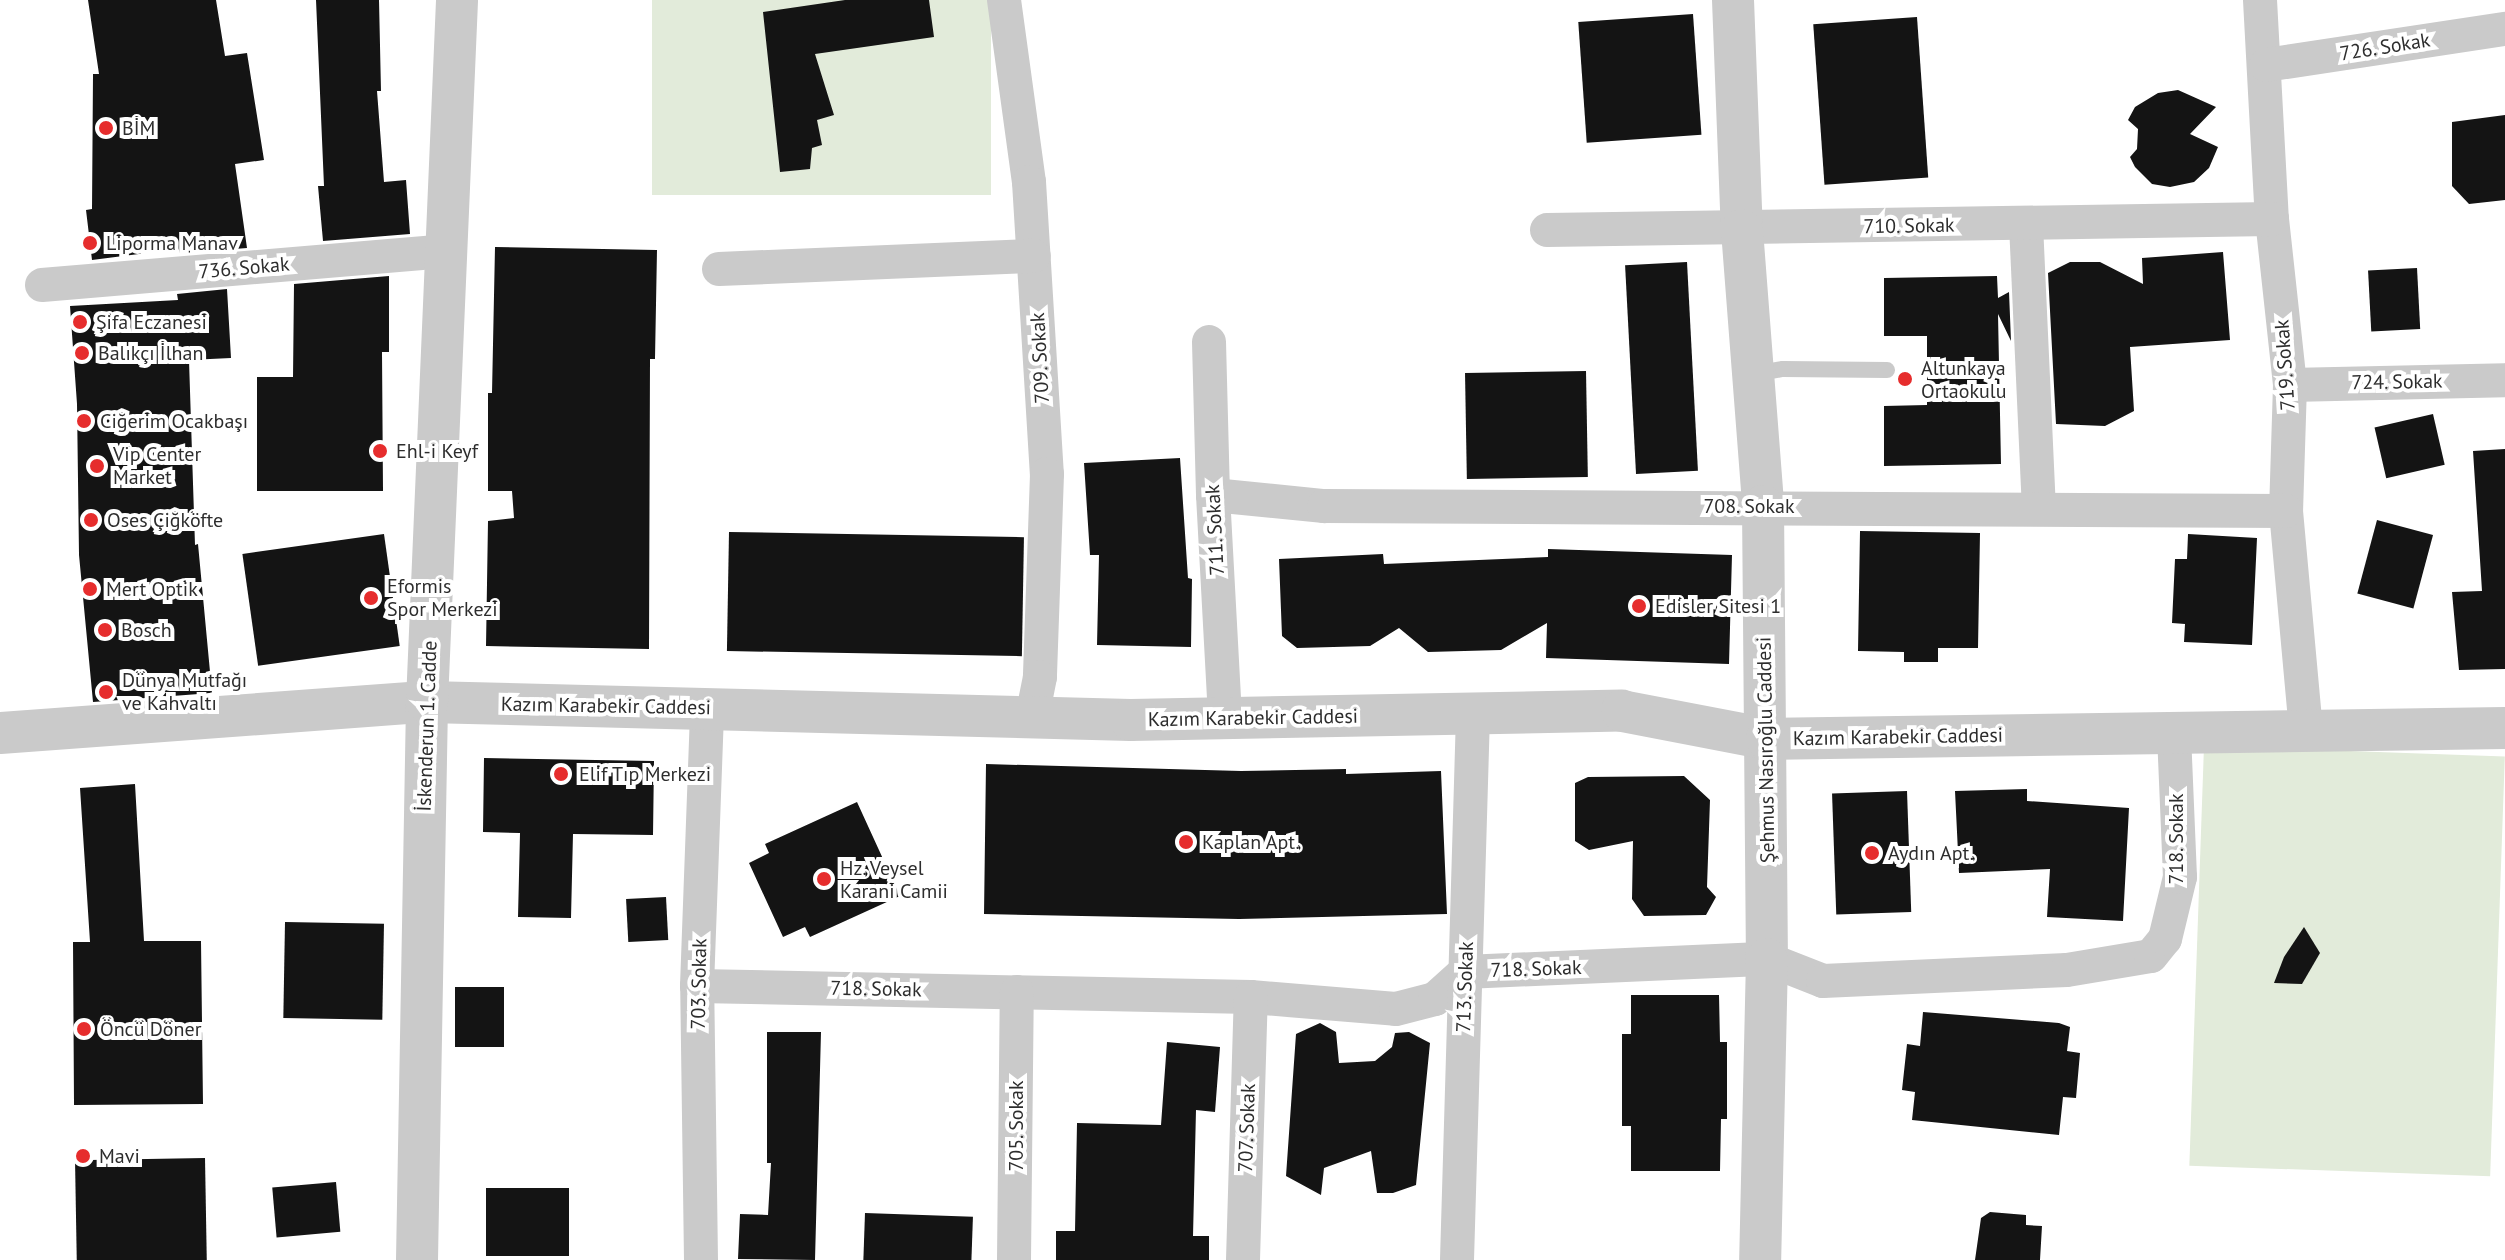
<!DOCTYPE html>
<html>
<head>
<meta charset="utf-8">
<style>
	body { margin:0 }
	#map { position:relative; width:2505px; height:1260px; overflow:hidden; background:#fff; font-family:"PT Sans",sans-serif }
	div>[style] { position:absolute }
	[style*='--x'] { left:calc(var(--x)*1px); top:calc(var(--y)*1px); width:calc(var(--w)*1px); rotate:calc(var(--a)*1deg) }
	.green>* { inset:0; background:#e2ebda; transform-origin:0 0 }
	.building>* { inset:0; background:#141414; transform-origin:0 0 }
	.service>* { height:16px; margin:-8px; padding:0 8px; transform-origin:8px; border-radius:8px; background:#cacaca }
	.minor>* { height:34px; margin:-17px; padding:0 17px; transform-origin:17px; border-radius:17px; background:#cacaca }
	.tertiary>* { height:42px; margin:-21px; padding:0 21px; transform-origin:21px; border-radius:21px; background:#cacaca }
	.dots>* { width:22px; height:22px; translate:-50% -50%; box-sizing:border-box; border:4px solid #fff; border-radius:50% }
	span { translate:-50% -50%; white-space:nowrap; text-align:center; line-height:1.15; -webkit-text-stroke:8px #fff; paint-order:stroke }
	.street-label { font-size:20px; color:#2d2d2d }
	.poi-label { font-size:20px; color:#2d2d2d }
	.left { translate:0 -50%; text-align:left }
</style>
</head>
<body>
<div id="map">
	<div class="green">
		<i style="left:652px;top:0;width:339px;height:195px"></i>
		<i style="left:2204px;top:746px;width:301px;height:420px;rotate:2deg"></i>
	</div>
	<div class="building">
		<i style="clip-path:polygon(88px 0,216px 0,225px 56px,247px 53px,264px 160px,235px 164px,247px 248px,171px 254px,170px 250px,92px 260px,86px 210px,92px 209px,93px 74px,99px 74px)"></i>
		<i style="clip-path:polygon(316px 0,379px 0,381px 91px,377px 91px,384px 182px,406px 180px,410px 234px,323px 241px,318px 186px,324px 186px)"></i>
		<i style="clip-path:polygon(845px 0,929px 0,934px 37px,815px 54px,834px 115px,817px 120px,822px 145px,812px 148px,810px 169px,780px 172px,763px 12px)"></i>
		<i style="left:1693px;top:14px;width:121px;height:115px;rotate:86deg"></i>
		<i style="left:1917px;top:17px;width:161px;height:104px;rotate:86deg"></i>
		<i style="clip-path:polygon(2178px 90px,2216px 107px,2190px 134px,2218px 147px,2209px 168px,2194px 182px,2170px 187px,2152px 184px,2135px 167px,2130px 157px,2137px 149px,2138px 129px,2128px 120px,2135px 107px,2158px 93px)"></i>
		<i style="clip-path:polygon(2505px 115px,2505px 200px,2469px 204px,2452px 186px,2452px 122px)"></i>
		<i style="clip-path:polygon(495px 247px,657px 250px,655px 359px,650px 359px,649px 649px,486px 646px,488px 521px,514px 518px,512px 491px,488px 491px,488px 393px,492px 393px)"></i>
		<i style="clip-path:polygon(2223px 252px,2230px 340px,2130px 347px,2134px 411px,2105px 426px,2056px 424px,2048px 273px,2070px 262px,2100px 262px,2143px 284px,2142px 258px)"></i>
		<i style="left:1687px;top:262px;width:209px;height:62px;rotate:87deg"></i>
		<i style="left:2417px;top:268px;width:61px;height:49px;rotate:87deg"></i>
		<i style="clip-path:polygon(389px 276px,389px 352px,382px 352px,383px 491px,257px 491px,257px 377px,293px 377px,294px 284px)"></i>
		<i style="clip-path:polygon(1997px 276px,1998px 298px,2009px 292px,2011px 341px,1998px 314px,2001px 464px,1884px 466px,1884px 406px,1927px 405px,1927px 336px,1884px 336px,1884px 278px)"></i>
		<i style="clip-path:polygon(227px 289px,231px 358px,189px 360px,195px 545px,198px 544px,212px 693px,93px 702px,79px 555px,77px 404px,70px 306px,178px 300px,177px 294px)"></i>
		<i style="left:1586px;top:371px;width:106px;height:121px;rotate:89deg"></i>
		<i style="left:2433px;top:414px;width:52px;height:60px;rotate:77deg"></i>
		<i style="clip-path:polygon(2505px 449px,2505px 669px,2459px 670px,2452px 592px,2482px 591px,2473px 451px)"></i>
		<i style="clip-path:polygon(1180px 458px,1188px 578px,1192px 579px,1191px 647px,1097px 645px,1099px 555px,1090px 555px,1084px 463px)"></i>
		<i style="left:2377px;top:520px;width:58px;height:76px;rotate:15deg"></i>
		<i style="clip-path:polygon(1860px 531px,1980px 533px,1978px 648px,1938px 648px,1938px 662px,1904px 662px,1904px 652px,1858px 651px)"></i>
		<i style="left:729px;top:532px;width:295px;height:119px;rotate:1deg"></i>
		<i style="left:384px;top:534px;width:113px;height:143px;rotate:82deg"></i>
		<i style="clip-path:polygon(2188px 534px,2257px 538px,2252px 645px,2184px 642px,2185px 624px,2172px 623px,2175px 559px,2187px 559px)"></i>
		<i style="clip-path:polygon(1548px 549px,1732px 555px,1729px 664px,1546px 658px,1547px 623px,1501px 650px,1428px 652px,1399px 628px,1370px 646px,1297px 648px,1282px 636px,1279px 559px,1383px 554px,1384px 564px,1548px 557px)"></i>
		<i style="clip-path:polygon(484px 758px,654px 761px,653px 835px,573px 834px,571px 918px,518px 917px,520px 833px,483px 832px)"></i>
		<i style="clip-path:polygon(986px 764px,1241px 771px,1346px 769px,1346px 774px,1441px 771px,1447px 914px,1239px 919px,984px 914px)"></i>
		<i style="clip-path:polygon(1684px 776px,1710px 800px,1707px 887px,1716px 897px,1706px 915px,1644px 916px,1632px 899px,1633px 841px,1589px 850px,1575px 841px,1575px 783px,1588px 777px)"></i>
		<i style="clip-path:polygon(135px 784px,144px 941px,201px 941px,203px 1104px,74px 1105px,73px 942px,90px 942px,80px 788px)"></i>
		<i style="clip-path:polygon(2027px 789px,2027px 801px,2129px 808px,2123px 921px,2047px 917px,2050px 869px,1959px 873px,1955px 791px)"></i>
		<i style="left:1907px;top:791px;width:121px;height:75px;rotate:88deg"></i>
		<i style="clip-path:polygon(857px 802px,900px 896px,810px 937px,805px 927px,783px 937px,749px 863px,769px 853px,765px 844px)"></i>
		<i style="left:666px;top:897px;width:43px;height:40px;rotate:87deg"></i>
		<i style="left:285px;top:922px;width:99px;height:96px;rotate:1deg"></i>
		<i style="clip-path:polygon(2304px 927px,2320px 953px,2302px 984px,2274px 983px,2284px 957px)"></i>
		<i style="left:455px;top:987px;width:49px;height:60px"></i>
		<i style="clip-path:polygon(1631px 995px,1719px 995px,1720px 1042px,1727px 1042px,1727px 1119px,1721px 1119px,1720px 1171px,1631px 1171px,1631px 1126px,1622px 1126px,1622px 1034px,1631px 1034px)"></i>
		<i style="clip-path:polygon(1923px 1012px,2059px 1023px,2070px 1027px,2067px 1051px,2080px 1053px,2076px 1098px,2063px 1097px,2059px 1135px,1912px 1120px,1915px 1092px,1902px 1090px,1907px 1044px,1920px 1046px)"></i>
		<i style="clip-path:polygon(1320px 1023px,1336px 1032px,1339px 1063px,1375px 1061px,1392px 1047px,1395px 1033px,1409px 1032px,1430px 1043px,1416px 1185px,1393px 1193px,1377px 1193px,1371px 1151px,1324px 1168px,1321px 1195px,1286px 1176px,1296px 1034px)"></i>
		<i style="clip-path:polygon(767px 1032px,821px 1032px,815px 1260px,738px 1259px,740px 1214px,768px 1215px,771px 1163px,767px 1163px)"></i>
		<i style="clip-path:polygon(1167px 1042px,1220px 1047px,1215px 1112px,1196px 1110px,1193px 1236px,1209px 1236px,1209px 1260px,1056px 1260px,1056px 1231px,1075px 1231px,1077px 1123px,1161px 1125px)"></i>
		<i style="left:205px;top:1158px;width:102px;height:130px;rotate:89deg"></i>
		<i style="left:336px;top:1182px;width:50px;height:64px;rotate:85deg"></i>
		<i style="left:486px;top:1188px;width:83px;height:68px"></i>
		<i style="clip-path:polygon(1990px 1212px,2026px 1215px,2026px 1225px,2042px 1226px,2040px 1260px,1975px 1260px,1981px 1218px)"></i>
		<i style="left:865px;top:1213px;width:108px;height:47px;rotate:2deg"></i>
	</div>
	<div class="service">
		<i style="--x:1754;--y:374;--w:29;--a:-10"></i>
		<i style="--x:1783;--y:369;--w:104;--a:0.6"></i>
	</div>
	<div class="minor">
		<i style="--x:1004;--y:0;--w:184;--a:82.2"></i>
		<i style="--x:1029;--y:182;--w:293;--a:86.5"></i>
		<i style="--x:1047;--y:474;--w:203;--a:92"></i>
		<i style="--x:1040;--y:677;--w:41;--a:101.3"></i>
		<i style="--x:2260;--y:0;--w:219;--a:86.9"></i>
		<i style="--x:2272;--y:219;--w:167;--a:83.8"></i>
		<i style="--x:2290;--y:385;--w:126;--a:91.8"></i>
		<i style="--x:2286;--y:511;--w:220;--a:84.8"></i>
		<i style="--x:2266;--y:65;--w:242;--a:-8.6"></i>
		<i style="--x:2026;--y:224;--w:284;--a:87.4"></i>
		<i style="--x:1547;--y:230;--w:725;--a:-0.87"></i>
		<i style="--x:719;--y:269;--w:315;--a:-2.4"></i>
		<i style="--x:42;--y:285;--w:405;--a:-4.8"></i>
		<i style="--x:1209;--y:342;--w:153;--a:88.5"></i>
		<i style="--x:1213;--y:495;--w:224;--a:86.9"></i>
		<i style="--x:2290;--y:385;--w:215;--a:-1.3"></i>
		<i style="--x:1213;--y:495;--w:112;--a:5.7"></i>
		<i style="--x:1324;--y:506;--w:962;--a:0.3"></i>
		<i style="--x:697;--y:986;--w:554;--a:1.14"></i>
		<i style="--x:1251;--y:997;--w:145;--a:4.7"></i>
		<i style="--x:1396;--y:1009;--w:40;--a:-14.4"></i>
		<i style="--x:1435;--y:999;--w:40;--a:-42"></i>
		<i style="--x:1465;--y:972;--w:302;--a:-2.5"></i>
		<i style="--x:1767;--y:959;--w:60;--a:21.4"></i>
		<i style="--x:1823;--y:981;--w:244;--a:-2.6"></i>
		<i style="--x:2067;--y:970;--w:85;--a:-9.5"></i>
		<i style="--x:2151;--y:956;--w:22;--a:-51"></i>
		<i style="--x:2165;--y:939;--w:64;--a:-76.4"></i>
		<i style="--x:2180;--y:877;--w:144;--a:-92.4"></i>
		<i style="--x:701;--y:1260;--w:274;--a:-90.8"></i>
		<i style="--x:697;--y:986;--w:277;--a:-87.9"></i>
		<i style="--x:1014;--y:1260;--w:268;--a:-89.4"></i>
		<i style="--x:1243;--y:1260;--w:263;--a:-88.3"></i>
		<i style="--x:1457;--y:1260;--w:546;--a:-88.32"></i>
	</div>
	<div class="tertiary">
		<i style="--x:1733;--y:0;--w:230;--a:87.8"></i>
		<i style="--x:1742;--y:230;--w:277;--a:85.6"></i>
		<i style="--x:1763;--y:506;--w:453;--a:89.5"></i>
		<i style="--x:1767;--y:959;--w:301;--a:91.3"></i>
		<i style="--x:0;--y:733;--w:428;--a:-4.2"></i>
		<i style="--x:427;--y:702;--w:704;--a:1.46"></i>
		<i style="--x:1131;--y:720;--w:491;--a:-1.1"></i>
		<i style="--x:1622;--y:711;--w:148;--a:10.9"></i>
		<i style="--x:1767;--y:739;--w:738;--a:-0.85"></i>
		<i style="--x:417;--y:1260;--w:558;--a:-88.97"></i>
		<i style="--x:427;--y:702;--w:703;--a:-87.55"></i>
	</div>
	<div class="dots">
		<i style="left:106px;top:128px;background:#e62d2d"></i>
		<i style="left:90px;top:243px;background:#e62d2d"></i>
		<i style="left:80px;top:322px;background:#e62d2d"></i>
		<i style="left:82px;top:353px;background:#e62d2d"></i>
		<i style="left:1905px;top:379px;background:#e62d2d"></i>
		<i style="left:84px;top:421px;background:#e62d2d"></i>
		<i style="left:380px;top:451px;background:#e62d2d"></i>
		<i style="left:97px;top:466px;background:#e62d2d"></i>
		<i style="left:91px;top:520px;background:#e62d2d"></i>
		<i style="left:90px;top:589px;background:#e62d2d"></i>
		<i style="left:371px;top:598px;background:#e62d2d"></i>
		<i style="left:1639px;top:606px;background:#e62d2d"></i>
		<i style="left:105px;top:630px;background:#e62d2d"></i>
		<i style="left:106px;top:692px;background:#e62d2d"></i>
		<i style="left:561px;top:774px;background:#e62d2d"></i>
		<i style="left:1186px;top:842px;background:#e62d2d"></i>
		<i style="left:1872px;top:853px;background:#e62d2d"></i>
		<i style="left:824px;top:879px;background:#e62d2d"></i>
		<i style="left:84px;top:1029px;background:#e62d2d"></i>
		<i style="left:83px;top:1156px;background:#e62d2d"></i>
	</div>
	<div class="street-label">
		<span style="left:2385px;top:47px;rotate:-9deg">726. Sokak</span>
		<span style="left:1909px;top:226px;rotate:-1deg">710. Sokak</span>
		<span style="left:244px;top:268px;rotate:-5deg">736. Sokak</span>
		<span style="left:1040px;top:358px;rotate:-93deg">709. Sokak</span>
		<span style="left:2285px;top:365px;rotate:-94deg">719. Sokak</span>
		<span style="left:2397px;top:382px;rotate:-1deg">724. Sokak</span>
		<span style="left:1749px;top:506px">708. Sokak</span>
		<span style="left:1215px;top:530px;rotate:-93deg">711. Sokak</span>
		<span style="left:606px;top:706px;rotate:1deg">Kazım Karabekir Caddesi</span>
		<span style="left:1253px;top:718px;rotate:-1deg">Kazım Karabekir Caddesi</span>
		<span style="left:427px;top:726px;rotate:-88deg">İskenderun 1. Cadde</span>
		<span style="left:1898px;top:737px;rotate:-1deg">Kazım Karabekir Caddesi</span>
		<span style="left:1766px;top:750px;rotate:-91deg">Şehmus Nasıroğlu Caddesi</span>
		<span style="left:2176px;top:839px;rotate:-90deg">718. Sokak</span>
		<span style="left:1536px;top:969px;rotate:-2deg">718. Sokak</span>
		<span style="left:699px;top:984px;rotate:-89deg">703. Sokak</span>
		<span style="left:1465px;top:987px;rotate:-88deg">713. Sokak</span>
		<span style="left:876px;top:989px;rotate:1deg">718. Sokak</span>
		<span style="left:1016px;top:1126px;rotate:-90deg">705. Sokak</span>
		<span style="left:1247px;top:1128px;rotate:-88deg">707. Sokak</span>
	</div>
	<div class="poi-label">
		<span class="left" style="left:122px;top:128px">BİM</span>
		<span class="left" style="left:106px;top:243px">Liporma Manav</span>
		<span class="left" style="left:96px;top:322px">Şifa Eczanesi</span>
		<span class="left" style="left:98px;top:353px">Balıkçı İlhan</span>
		<span class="left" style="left:1921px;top:380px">Altunkaya<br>Ortaokulu</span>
		<span class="left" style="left:100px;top:421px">Ciğerim Ocakbaşı</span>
		<span class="left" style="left:396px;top:451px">Ehl-i Keyf</span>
		<span class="left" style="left:113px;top:466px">Vip Center<br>Market</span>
		<span class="left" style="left:107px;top:520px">Oses Çiğköfte</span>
		<span class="left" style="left:387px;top:598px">Eformis<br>Spor Merkezi</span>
		<span class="left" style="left:106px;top:589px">Mert Optik</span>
		<span class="left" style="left:1655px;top:606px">Edisler Sitesi 1</span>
		<span class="left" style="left:121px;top:630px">Bosch</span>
		<span class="left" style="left:122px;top:692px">Dünya Mutfağı<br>ve Kahvaltı</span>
		<span class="left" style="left:579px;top:774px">Elif Tıp Merkezi</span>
		<span class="left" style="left:1202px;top:842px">Kaplan Apt.</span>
		<span class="left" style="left:1888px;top:853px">Aydın Apt.</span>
		<span class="left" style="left:840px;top:880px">Hz. Veysel<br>Karani Camii</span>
		<span class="left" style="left:100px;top:1029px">Öncü Döner</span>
		<span class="left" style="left:99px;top:1156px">Mavi</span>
	</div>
</div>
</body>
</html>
